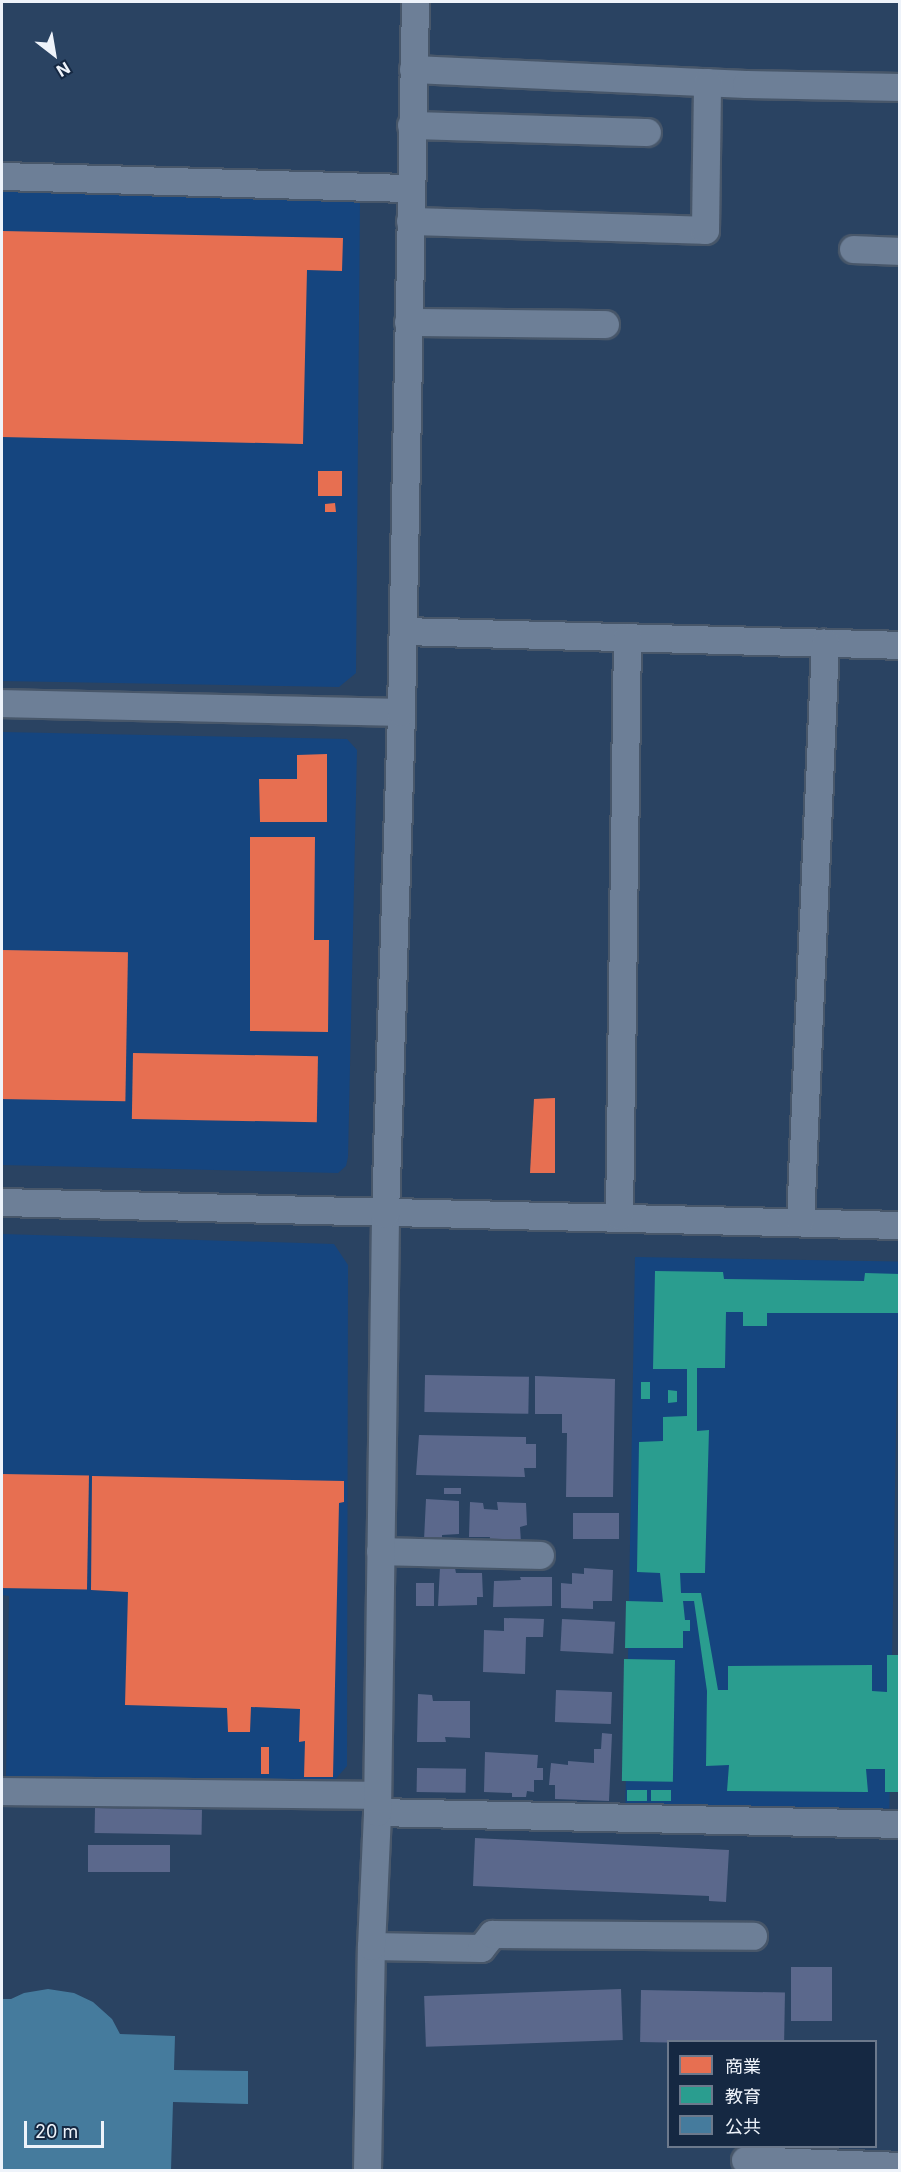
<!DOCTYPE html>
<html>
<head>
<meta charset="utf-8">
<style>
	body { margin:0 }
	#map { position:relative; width:901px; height:2172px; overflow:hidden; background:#2a4362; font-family:Inter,"Noto Sans JP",sans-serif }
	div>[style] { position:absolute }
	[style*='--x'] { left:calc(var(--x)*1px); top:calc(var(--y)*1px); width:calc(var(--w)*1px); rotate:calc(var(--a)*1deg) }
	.built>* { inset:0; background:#15457f; transform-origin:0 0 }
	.shops>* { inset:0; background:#e76f51; transform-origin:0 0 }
	.schools>* { inset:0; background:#2a9d8f; transform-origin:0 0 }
	.public>* { inset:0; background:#457b9d }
	.building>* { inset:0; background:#5b688c; transform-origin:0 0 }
	.roads { filter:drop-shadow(2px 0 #48576a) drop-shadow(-2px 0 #48576a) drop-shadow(0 2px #48576a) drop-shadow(0 -2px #48576a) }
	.minor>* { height:27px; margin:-13.5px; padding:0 13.5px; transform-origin:13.5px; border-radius:13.5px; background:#6d7f97 }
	span { translate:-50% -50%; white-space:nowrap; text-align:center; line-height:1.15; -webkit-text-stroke:6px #152842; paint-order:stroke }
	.frame { position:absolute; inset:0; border:3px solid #eef3fa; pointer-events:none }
	.legend { position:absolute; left:667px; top:2040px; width:210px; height:108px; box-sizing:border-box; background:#152842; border:2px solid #6c798c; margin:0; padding:8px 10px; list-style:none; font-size:18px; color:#eef3fa }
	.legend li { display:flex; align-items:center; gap:12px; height:30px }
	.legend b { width:30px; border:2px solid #6c798c }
	.north { position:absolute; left:24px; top:24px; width:60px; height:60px; -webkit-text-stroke:4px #152842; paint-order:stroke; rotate:149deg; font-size:16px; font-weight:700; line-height:24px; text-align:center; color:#eef3fa }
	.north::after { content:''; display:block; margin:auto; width:21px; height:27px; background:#eef3fa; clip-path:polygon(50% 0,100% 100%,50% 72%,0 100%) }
	.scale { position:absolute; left:24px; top:2121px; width:80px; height:27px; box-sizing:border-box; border:3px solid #eef3fa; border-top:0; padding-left:8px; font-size:18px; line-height:21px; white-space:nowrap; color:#eef3fa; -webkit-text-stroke:4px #152842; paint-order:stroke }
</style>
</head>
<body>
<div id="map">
	<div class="built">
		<i style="clip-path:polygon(2px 190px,360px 200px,356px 673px,339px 687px,2px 681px)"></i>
		<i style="clip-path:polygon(2px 732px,347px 739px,357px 750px,348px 1157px,346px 1166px,338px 1173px,2px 1165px)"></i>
		<i style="clip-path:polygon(2px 1234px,334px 1244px,348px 1265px,347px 1766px,332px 1783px,221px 1778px,209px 1784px,6px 1779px,9px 1596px,2px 1595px)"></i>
		<i style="left:635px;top:1257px;width:264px;height:547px;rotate:1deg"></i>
	</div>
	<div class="shops">
		<i style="clip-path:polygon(2px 231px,343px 238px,342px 271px,307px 270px,303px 444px,2px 437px)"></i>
		<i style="left:318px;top:471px;width:24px;height:25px"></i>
		<i style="clip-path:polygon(335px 503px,336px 512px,325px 512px,325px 504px)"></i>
		<i style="clip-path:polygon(327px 754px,327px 822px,260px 822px,259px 779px,297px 779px,297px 755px)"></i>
		<i style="clip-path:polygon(250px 837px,315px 837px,314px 940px,329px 940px,328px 1032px,250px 1031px)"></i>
		<i style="left:2px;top:950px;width:126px;height:149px;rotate:1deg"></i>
		<i style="left:133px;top:1053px;width:185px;height:66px;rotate:1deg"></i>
		<i style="clip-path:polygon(555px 1098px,555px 1173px,530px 1173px,534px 1099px)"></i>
		<i style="left:2px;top:1474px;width:87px;height:114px;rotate:1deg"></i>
		<i style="clip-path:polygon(92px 1476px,344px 1481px,344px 1502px,339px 1503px,333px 1777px,304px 1777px,305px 1741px,299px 1742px,300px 1709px,251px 1707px,250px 1732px,228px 1732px,227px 1708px,125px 1705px,128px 1592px,91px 1590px)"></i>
		<i style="left:261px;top:1747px;width:8px;height:27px"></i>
	</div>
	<div class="schools">
		<i style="clip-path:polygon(655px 1271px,723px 1272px,724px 1279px,864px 1281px,865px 1273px,900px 1274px,900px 1313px,767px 1313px,767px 1326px,743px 1326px,743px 1312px,726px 1312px,725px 1368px,697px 1368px,697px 1431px,709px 1430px,705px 1573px,680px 1573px,681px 1593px,701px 1593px,718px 1690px,728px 1690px,728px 1666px,872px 1665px,872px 1691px,887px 1692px,887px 1655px,900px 1655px,900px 1792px,885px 1792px,885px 1769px,866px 1769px,868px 1792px,727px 1791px,729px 1765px,706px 1766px,707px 1691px,694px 1601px,683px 1601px,685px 1620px,690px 1620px,690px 1631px,683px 1631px,683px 1648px,625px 1648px,626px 1601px,663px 1602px,660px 1573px,637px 1572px,639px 1442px,663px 1441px,663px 1417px,687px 1416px,687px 1369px,653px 1369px)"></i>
		<i style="left:641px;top:1382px;width:9px;height:17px"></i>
		<i style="clip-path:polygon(668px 1390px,677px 1391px,677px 1402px,668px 1403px)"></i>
		<i style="left:624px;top:1659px;width:51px;height:122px;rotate:1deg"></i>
		<i style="left:627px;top:1790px;width:20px;height:11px"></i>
		<i style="left:651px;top:1790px;width:20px;height:11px"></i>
	</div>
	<div class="public">
		<i style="clip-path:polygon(48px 1989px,74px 1993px,93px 2002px,112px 2019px,120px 2034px,175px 2036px,174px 2070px,248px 2071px,248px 2104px,173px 2102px,171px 2170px,2px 2170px,2px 1999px,11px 1999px,24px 1993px)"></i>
	</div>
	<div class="building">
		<i style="left:425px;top:1375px;width:104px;height:37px;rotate:1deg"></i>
		<i style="clip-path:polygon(535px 1376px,615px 1379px,613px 1497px,566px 1497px,567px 1433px,562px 1433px,562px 1414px,535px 1414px)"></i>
		<i style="clip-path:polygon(419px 1435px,526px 1437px,526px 1444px,536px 1444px,536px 1468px,524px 1468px,525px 1477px,416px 1475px)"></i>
		<i style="left:444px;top:1488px;width:17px;height:6px"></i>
		<i style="clip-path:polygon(426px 1499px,459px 1501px,459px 1534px,442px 1535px,442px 1541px,424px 1540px)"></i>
		<i style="clip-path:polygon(470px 1502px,483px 1503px,484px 1509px,498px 1510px,497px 1502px,526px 1503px,527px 1525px,520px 1527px,521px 1542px,489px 1542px,490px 1537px,469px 1537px)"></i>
		<i style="left:619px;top:1513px;width:26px;height:46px;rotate:90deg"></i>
		<i style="clip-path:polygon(440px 1567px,455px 1568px,456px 1573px,482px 1573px,483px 1597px,477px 1597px,477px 1605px,438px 1606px)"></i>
		<i style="clip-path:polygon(584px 1568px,613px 1570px,612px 1601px,593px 1601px,593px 1609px,561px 1608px,561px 1583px,572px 1584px,572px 1573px,584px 1574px)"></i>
		<i style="clip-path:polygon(520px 1577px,552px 1577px,552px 1606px,493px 1607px,494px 1581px,521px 1580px)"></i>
		<i style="left:416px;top:1583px;width:18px;height:23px"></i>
		<i style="clip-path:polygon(504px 1618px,544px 1619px,543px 1637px,526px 1637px,525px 1674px,483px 1672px,484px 1630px,504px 1631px)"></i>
		<i style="left:562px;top:1619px;width:53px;height:32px;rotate:3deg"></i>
		<i style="left:556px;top:1690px;width:56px;height:32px;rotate:2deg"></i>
		<i style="clip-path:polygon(418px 1694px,432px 1695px,433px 1701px,470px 1701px,470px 1738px,445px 1737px,446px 1742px,417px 1742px)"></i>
		<i style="clip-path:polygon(602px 1733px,612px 1734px,609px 1801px,555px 1799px,555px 1785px,549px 1785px,551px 1763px,568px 1765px,568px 1761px,594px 1763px,594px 1749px,601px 1749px)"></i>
		<i style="clip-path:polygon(485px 1752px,538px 1755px,537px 1768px,543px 1768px,543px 1780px,534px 1780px,534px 1792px,527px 1791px,526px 1797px,512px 1797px,512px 1793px,484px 1792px)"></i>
		<i style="left:417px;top:1768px;width:49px;height:24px;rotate:1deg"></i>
		<i style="left:95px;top:1808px;width:107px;height:25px;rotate:1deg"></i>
		<i style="clip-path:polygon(475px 1838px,729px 1850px,726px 1902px,709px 1901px,709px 1896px,473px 1886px)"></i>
		<i style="left:88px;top:1845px;width:82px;height:27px"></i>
		<i style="left:791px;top:1967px;width:41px;height:54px"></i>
		<i style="left:621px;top:1989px;width:51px;height:197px;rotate:88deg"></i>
		<i style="left:641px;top:1990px;width:144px;height:52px;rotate:1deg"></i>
	</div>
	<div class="roads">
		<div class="minor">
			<i style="--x:413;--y:69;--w:333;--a:2.6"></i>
			<i style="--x:746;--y:84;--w:154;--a:1.1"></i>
			<i style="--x:411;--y:125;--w:236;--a:1.7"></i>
			<i style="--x:2;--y:176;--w:409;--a:1.7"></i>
			<i style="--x:410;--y:221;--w:295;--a:1.7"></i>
			<i style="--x:705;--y:230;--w:148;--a:-89.2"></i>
			<i style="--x:853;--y:249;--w:47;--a:2.4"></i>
			<i style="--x:408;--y:322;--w:197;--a:0.6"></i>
			<i style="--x:403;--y:631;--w:497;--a:1.6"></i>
			<i style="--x:2;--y:703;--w:399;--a:1.3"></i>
			<i style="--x:2;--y:1202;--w:898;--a:1.47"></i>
			<i style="--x:619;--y:1216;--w:579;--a:-89.21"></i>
			<i style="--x:800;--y:1221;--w:579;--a:-87.52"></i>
			<i style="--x:380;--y:1551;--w:160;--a:1.4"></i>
			<i style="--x:2;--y:1791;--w:374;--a:0.6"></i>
			<i style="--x:377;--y:1812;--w:523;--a:1.31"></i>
			<i style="--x:371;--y:1946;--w:110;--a:1"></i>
			<i style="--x:481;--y:1948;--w:18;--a:-52"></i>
			<i style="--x:492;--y:1934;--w:261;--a:0.4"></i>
			<i style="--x:745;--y:2160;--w:155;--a:2.2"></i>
			<i style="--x:367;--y:2170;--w:224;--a:-89"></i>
			<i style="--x:371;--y:1946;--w:134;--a:-87.4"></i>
			<i style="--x:377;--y:1812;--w:598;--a:-89.23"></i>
			<i style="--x:385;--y:1214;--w:502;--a:-88.17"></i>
			<i style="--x:401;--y:712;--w:710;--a:-88.87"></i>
		</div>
	</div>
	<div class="frame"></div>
	<ul class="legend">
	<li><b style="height:16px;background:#e76f51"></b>商業</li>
	<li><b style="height:16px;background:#2a9d8f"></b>教育</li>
	<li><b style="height:16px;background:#457b9d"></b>公共</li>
	</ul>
	<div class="north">N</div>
	<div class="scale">20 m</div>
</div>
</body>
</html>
